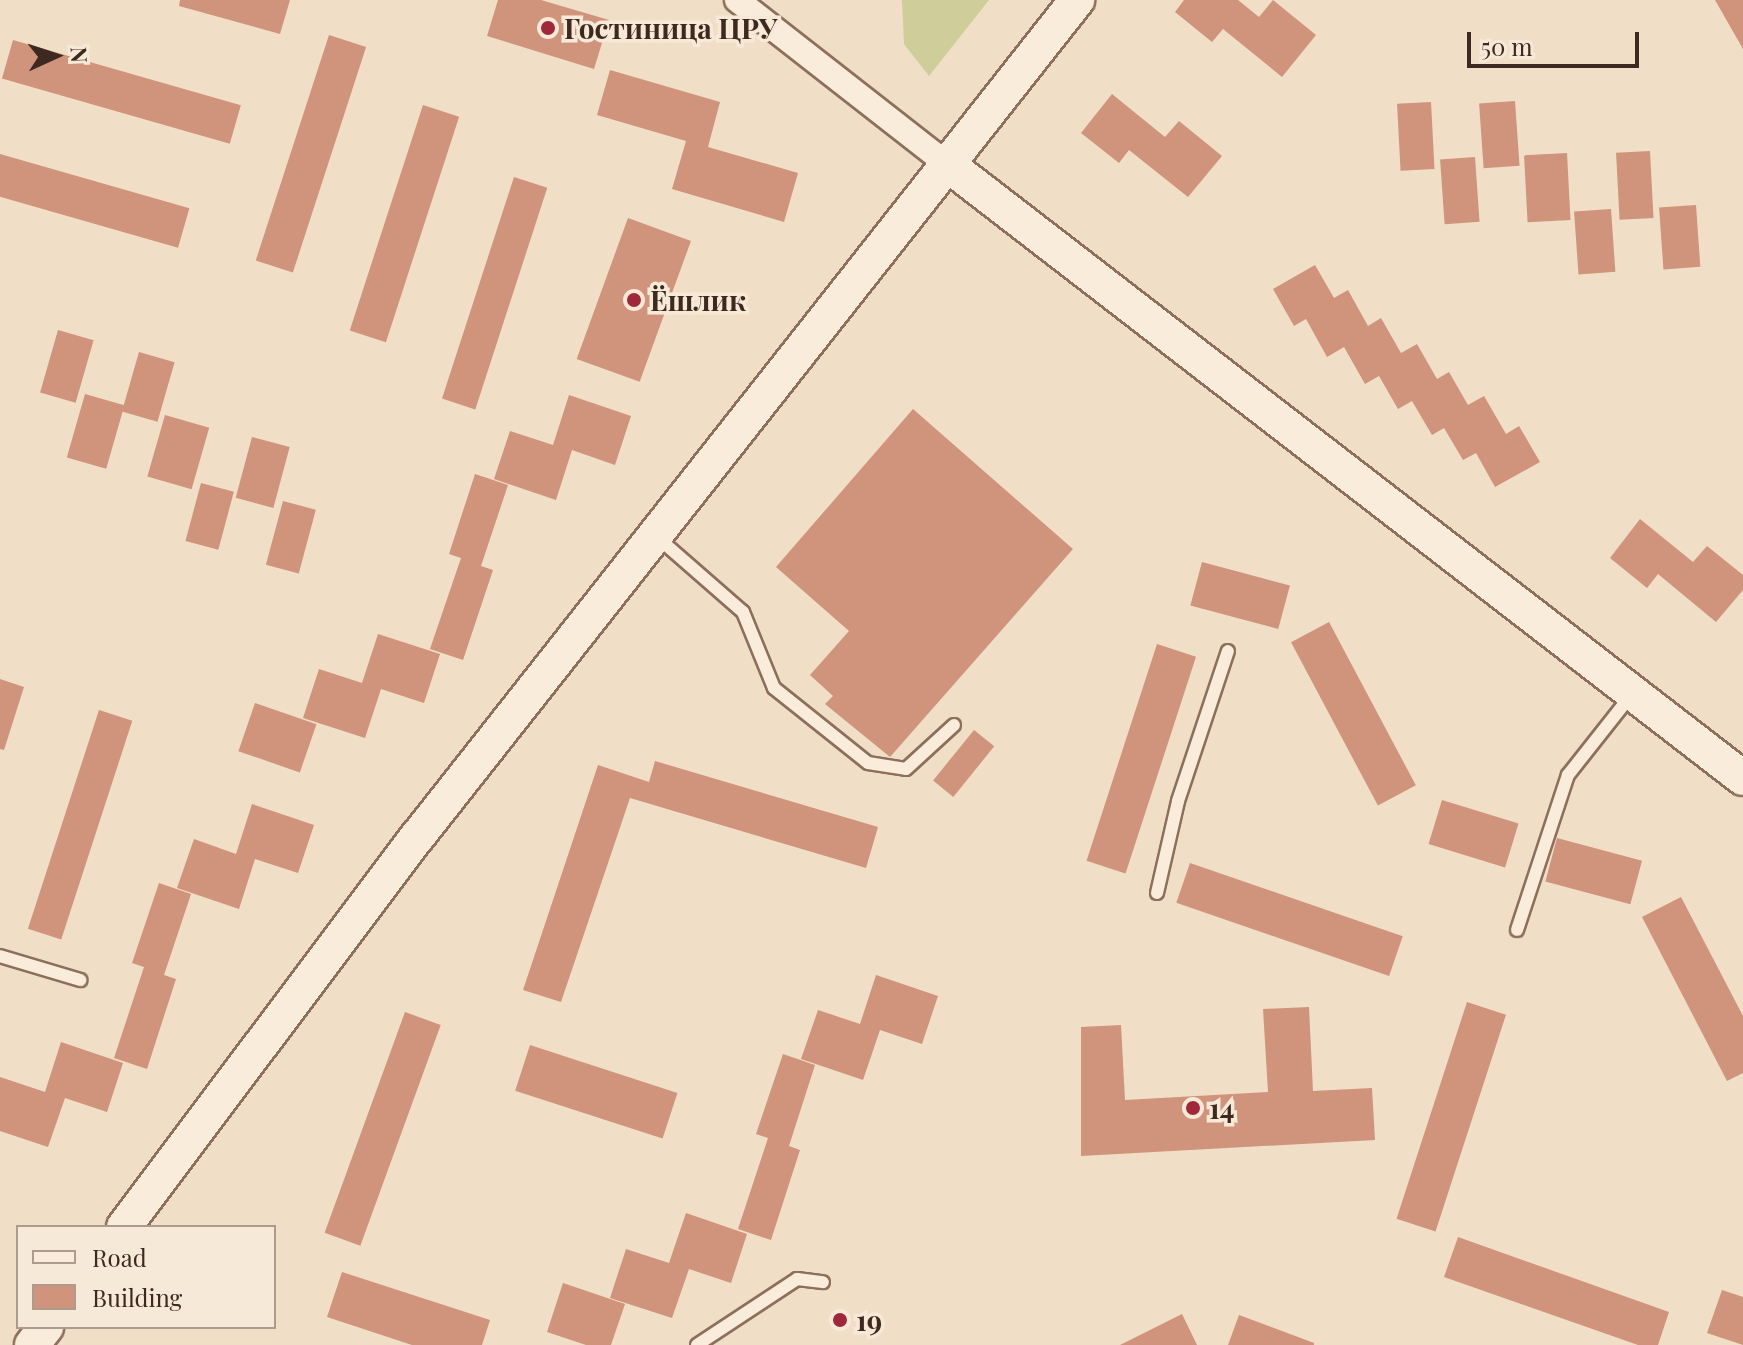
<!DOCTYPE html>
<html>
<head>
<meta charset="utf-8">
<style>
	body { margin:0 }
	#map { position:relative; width:1743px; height:1345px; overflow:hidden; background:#f0dec7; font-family:"Playfair Display",serif }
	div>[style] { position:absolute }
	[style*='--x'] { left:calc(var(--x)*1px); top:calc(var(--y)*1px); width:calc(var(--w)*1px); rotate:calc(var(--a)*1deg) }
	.green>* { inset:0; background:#cfce9a }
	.building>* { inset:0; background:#d0937b; transform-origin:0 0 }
	.roads { filter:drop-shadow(2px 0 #8d6f5b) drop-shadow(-2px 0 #8d6f5b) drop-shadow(0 2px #8d6f5b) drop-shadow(0 -2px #8d6f5b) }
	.lane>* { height:12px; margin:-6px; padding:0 6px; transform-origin:6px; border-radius:6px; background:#faecdb }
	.street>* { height:24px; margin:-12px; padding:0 12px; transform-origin:12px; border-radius:12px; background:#faecdb }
	.secondary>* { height:34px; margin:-17px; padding:0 17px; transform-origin:17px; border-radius:17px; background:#faecdb }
	.dots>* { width:22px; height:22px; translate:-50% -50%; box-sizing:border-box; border:4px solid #f7e9d7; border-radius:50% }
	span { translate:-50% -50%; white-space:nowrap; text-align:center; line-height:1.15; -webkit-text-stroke:7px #f7e9d7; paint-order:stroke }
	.poi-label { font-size:28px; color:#3d291f; font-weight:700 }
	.left { translate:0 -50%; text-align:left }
	.legend { position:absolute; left:16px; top:1225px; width:260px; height:104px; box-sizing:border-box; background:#f7e9d7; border:2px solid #ad9c8d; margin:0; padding:10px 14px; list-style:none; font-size:24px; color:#3d291f }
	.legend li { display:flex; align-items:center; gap:16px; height:40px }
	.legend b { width:40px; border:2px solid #ad9c8d }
	.north { position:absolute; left:16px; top:16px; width:80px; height:80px; -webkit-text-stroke:6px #f7e9d7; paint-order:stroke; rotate:87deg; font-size:22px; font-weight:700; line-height:32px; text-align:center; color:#3d291f }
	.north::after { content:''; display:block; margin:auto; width:28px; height:36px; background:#3d291f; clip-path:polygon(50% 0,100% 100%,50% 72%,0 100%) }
	.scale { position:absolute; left:1467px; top:32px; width:172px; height:36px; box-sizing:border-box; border:4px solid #3d291f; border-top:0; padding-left:10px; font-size:24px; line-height:28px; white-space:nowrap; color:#3d291f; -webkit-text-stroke:6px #f7e9d7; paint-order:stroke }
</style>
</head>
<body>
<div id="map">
	<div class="green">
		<i style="clip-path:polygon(902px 0,989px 0,929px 76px,904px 44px)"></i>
	</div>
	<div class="building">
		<i style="clip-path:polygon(180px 0,290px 0,280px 34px,179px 6px)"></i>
		<i style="clip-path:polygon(498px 0,541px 0,609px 20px,594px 69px,487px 36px)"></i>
		<i style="clip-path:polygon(1184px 0,1238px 0,1259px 17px,1273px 0,1316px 35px,1282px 77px,1223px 29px,1212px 42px,1175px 12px)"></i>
		<i style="clip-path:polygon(1715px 0,1743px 0,1743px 49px)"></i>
		<i style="left:329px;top:35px;width:39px;height:237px;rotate:18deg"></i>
		<i style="left:13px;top:40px;width:237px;height:40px;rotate:16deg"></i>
		<i style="clip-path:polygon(610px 70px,720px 102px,708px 147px,798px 173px,784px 222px,672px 189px,686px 141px,597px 115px)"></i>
		<i style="clip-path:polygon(1112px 94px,1165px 137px,1179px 121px,1222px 156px,1188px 197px,1129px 150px,1119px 163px,1081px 133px)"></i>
		<i style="left:1515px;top:101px;width:65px;height:36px;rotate:86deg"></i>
		<i style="left:1431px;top:102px;width:67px;height:34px;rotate:87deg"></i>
		<i style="left:423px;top:105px;width:38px;height:237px;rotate:18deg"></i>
		<i style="left:1650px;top:151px;width:67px;height:34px;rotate:87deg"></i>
		<i style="left:1567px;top:153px;width:67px;height:43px;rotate:87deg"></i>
		<i style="left:0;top:154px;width:197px;height:41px;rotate:16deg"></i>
		<i style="left:1475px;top:157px;width:65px;height:35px;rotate:86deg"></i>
		<i style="left:514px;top:177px;width:35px;height:233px;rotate:18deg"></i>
		<i style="left:1696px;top:205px;width:62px;height:37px;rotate:86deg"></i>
		<i style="left:1611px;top:209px;width:63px;height:37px;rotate:86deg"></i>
		<i style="left:628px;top:218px;width:67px;height:150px;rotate:20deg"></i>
		<i style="clip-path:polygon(1315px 265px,1334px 298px,1348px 290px,1368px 326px,1381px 318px,1401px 353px,1417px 344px,1437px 379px,1449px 372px,1468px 405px,1484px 396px,1506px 434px,1519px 426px,1540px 462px,1495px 487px,1476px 453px,1463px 460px,1444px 428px,1432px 435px,1412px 401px,1398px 409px,1379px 376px,1365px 384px,1344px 347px,1327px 357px,1306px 319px,1294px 326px,1273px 289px)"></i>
		<i style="left:58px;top:330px;width:37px;height:65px;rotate:16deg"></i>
		<i style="left:139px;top:352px;width:37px;height:62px;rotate:16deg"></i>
		<i style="left:85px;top:394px;width:41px;height:66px;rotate:16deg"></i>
		<i style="clip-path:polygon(569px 395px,631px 416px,615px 465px,572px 450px,556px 500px,494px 479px,510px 431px,553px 445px)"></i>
		<i style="clip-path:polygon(913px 409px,1073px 549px,890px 757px,825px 704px,833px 696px,810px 675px,849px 631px,776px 567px)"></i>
		<i style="left:165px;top:415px;width:46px;height:64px;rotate:16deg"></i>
		<i style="left:252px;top:437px;width:39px;height:63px;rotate:15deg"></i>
		<i style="clip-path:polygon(475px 474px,508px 485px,481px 566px,493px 570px,463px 660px,430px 649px,461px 558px,449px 554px)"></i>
		<i style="left:201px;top:483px;width:34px;height:60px;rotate:15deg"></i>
		<i style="left:283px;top:501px;width:34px;height:66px;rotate:15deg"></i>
		<i style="clip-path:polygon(1640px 519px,1693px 562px,1707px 546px,1743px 575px,1743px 590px,1716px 622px,1658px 574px,1647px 588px,1610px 558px)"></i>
		<i style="left:1202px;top:562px;width:91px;height:45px;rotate:15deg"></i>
		<i style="left:1329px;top:622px;width:185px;height:43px;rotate:62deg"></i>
		<i style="clip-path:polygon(378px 634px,440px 654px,424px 703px,381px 689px,365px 738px,303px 718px,319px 669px,362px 683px)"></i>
		<i style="left:1157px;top:644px;width:41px;height:228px;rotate:18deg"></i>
		<i style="clip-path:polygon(0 679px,24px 687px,4px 750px,0 749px)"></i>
		<i style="left:255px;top:703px;width:65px;height:51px;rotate:19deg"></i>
		<i style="left:99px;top:710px;width:35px;height:230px;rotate:18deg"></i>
		<i style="left:974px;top:730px;width:26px;height:65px;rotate:39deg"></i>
		<i style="clip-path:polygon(655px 761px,878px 827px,866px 868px,630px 798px,561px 1002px,523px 990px,598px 765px,649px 782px)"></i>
		<i style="left:1442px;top:800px;width:80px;height:46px;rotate:17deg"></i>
		<i style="clip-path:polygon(252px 804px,314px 825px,298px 873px,255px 859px,239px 909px,177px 888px,194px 839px,236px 854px)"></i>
		<i style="left:1557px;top:838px;width:88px;height:45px;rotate:15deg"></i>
		<i style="left:1190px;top:863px;width:225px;height:42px;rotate:19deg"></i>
		<i style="clip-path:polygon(159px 883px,191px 894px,164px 975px,176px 979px,147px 1069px,114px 1058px,144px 967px,132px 963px)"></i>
		<i style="clip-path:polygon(1681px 897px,1743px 1016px,1743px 1073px,1727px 1081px,1642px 917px)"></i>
		<i style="clip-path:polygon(876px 975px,938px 996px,922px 1044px,880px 1030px,863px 1080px,801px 1059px,818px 1010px,860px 1024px)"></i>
		<i style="left:1467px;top:1002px;width:41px;height:228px;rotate:18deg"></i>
		<i style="clip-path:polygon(1309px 1007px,1313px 1091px,1372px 1088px,1375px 1140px,1081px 1156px,1081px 1027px,1121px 1025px,1125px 1100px,1268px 1092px,1263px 1009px)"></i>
		<i style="left:405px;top:1012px;width:38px;height:235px;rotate:20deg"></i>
		<i style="clip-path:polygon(61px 1042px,123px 1063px,107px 1112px,65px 1098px,48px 1147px,0 1131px,0 1077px,45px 1092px)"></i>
		<i style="left:530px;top:1045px;width:155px;height:48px;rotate:18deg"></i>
		<i style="clip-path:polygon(783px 1054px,815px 1065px,789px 1146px,800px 1150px,771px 1240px,738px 1229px,768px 1138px,756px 1134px)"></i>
		<i style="clip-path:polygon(686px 1213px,747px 1234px,731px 1283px,689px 1269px,672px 1318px,610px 1298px,626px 1249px,669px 1263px)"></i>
		<i style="clip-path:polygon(1458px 1237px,1669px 1312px,1658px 1345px,1638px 1345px,1444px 1277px)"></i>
		<i style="clip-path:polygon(342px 1272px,490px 1320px,482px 1345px,412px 1345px,327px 1317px)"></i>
		<i style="clip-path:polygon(563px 1283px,625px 1304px,611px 1345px,586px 1345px,547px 1332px)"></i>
		<i style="clip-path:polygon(1722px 1290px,1743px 1297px,1743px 1345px,1707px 1333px)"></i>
		<i style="clip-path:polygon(1182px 1314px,1197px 1345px,1120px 1345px)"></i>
		<i style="clip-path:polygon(1239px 1315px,1314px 1343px,1314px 1345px,1228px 1345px)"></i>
	</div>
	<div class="roads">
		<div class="lane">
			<i style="--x:657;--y:537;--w:114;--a:41.1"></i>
			<i style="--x:743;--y:612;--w:82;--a:67.8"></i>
			<i style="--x:774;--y:688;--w:120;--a:38.6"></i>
			<i style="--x:868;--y:763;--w:38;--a:9"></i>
			<i style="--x:906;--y:769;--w:65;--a:-42.5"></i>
			<i style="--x:1157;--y:893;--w:94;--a:-77.1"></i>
			<i style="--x:1178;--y:801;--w:158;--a:-71.6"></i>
			<i style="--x:1517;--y:930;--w:163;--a:-71.8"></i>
			<i style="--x:1568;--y:775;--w:103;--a:-51.7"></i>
			<i style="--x:0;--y:956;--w:84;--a:16.7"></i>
			<i style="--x:697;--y:1345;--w:120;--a:-33.4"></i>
			<i style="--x:797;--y:1279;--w:26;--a:7"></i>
		</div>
		<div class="street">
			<i style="--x:737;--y:0;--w:266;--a:38"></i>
		</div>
		<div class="secondary">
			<i style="--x:947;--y:164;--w:1005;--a:37.65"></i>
			<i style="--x:124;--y:1227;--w:489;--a:-53.1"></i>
			<i style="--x:418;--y:836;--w:1065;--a:-51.75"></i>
			<i style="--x:32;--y:1345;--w:23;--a:-52"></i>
		</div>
	</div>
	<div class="dots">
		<i style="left:548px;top:28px;background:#9f283a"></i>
		<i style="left:634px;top:300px;background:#9f283a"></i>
		<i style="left:1193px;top:1108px;background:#9f283a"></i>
		<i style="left:840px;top:1320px;background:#9f283a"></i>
	</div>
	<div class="poi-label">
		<span class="left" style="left:564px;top:28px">Гостиница ЦРУ</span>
		<span class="left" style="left:650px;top:300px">Ёшлик</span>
		<span class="left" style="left:1209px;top:1108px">14</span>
		<span class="left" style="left:856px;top:1320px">19</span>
	</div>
	<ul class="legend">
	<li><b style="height:10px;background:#faecdb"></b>Road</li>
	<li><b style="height:22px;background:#d0937b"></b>Building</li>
	</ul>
	<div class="north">N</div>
	<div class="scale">50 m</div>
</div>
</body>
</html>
